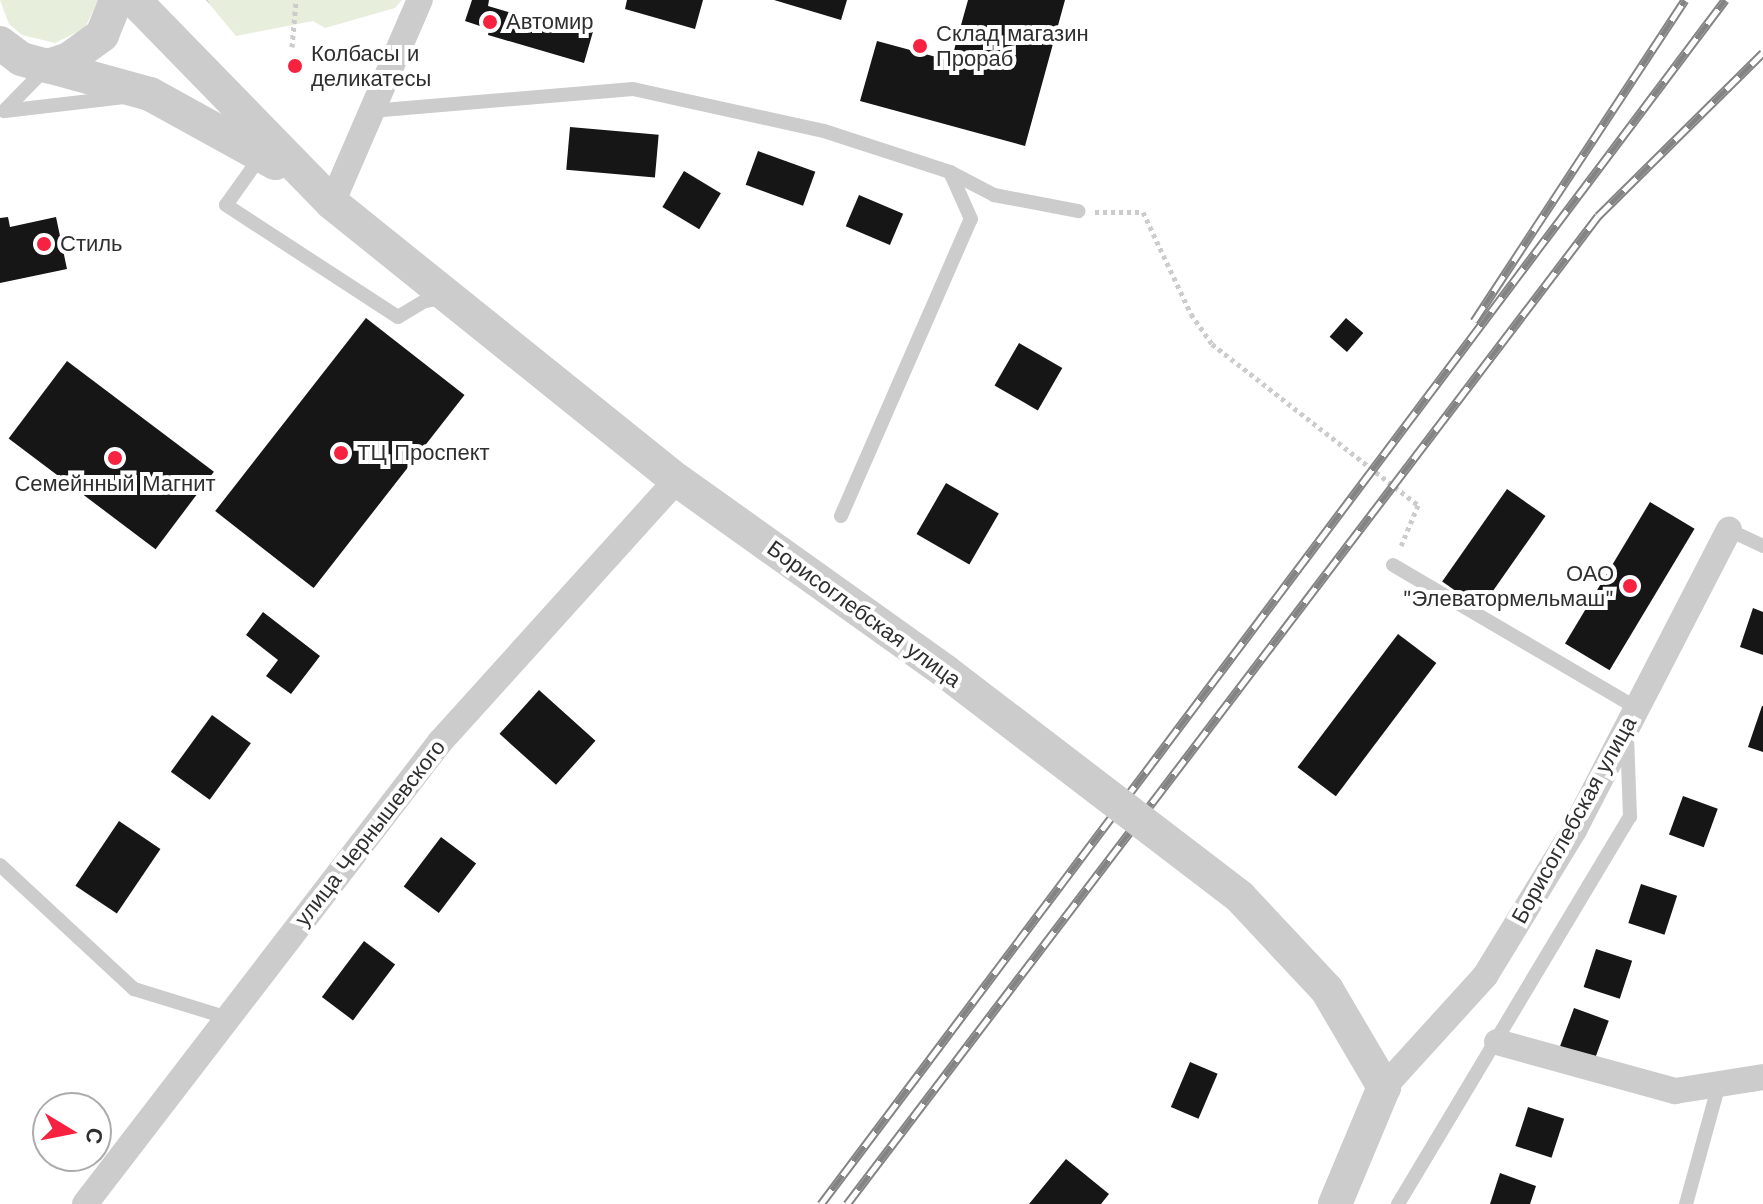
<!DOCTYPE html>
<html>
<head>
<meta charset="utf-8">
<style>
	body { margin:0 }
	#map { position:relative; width:1763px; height:1204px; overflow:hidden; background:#fff; font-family:"Work Sans",sans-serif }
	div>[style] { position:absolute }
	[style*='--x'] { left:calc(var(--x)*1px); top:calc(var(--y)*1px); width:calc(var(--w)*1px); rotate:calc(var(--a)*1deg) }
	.green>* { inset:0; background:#e7eedc }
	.building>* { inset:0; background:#161616; transform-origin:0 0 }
	.path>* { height:5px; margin-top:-2.5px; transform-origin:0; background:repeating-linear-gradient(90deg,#ccc 0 4px,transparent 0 8px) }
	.service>* { height:14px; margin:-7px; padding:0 7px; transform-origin:7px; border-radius:7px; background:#ccc }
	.minor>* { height:26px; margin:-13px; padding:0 13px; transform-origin:13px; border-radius:13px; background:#ccc }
	.tertiary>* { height:34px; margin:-17px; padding:0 17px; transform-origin:17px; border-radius:17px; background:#ccc }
	.rail>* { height:9px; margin-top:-4.5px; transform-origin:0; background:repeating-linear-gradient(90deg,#fff 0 18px,#848484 0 36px); box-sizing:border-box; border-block:2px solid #848484 }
	.tertiary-bridge>* { height:34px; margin:-17px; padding:0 17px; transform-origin:17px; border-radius:17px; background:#ccc }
	.dots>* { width:22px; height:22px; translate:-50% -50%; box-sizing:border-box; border:4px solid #fff; border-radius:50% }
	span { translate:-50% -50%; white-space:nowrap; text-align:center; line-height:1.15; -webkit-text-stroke:8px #fff; paint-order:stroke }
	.poi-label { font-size:22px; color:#2f2f2f }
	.left { translate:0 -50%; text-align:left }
	.right { translate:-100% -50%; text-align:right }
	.street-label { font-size:22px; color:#2f2f2f }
	.north { position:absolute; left:32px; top:1092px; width:80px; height:80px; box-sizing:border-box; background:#fff; border:2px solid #acacac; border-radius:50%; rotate:100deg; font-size:22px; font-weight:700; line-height:32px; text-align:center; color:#2f2f2f }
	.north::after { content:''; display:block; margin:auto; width:28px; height:36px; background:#f62240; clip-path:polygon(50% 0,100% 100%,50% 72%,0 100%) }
</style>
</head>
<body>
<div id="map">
	<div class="green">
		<i style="clip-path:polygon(0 0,98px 0,85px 28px,55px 43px,22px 35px,9px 24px)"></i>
		<i style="clip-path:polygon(206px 0,402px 0,395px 8px,325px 28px,313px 21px,236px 36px)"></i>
	</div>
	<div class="building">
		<i style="clip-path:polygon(472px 0,489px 0,488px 6px,568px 30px,571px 20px,594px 28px,584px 63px,488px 35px,489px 29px,465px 21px)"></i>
		<i style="clip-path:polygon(627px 0,703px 0,695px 29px,625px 9px)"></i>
		<i style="clip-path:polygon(774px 0,847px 0,841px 20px)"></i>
		<i style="clip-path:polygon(968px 0,1065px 0,1025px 146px,860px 101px,877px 41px,951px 61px)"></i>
		<i style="left:570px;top:127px;width:89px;height:43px;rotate:5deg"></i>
		<i style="left:758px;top:151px;width:61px;height:36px;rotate:20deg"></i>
		<i style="left:684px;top:171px;width:43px;height:42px;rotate:31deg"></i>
		<i style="left:859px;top:195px;width:48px;height:34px;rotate:23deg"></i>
		<i style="clip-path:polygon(8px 217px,10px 227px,56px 217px,67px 269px,0 283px,0 218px)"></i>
		<i style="left:366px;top:318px;width:125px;height:245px;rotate:38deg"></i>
		<i style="left:1346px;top:318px;width:23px;height:25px;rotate:41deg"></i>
		<i style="left:1019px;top:343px;width:50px;height:49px;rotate:30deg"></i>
		<i style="left:67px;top:361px;width:184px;height:97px;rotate:37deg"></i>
		<i style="left:946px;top:483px;width:61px;height:59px;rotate:30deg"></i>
		<i style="left:1507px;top:489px;width:47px;height:113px;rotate:35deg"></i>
		<i style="left:1650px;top:502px;width:52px;height:165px;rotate:31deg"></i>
		<i style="clip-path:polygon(1753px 608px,1763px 612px,1763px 655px,1740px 647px)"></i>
		<i style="clip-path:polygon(263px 612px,320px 656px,291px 694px,266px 676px,278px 660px,246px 635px)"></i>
		<i style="left:1398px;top:634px;width:48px;height:167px;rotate:37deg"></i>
		<i style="left:539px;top:690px;width:76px;height:59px;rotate:42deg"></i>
		<i style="clip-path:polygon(1762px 706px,1763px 706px,1763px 752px,1748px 747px)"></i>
		<i style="left:212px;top:715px;width:48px;height:70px;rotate:36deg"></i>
		<i style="left:1683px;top:796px;width:37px;height:41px;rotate:20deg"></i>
		<i style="left:119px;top:821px;width:50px;height:78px;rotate:34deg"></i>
		<i style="left:441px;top:837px;width:44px;height:62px;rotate:37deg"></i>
		<i style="left:1641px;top:884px;width:38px;height:41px;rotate:18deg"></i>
		<i style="left:364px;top:941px;width:39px;height:70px;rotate:37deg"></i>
		<i style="left:1596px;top:949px;width:38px;height:40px;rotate:18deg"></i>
		<i style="left:1574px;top:1008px;width:37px;height:41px;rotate:20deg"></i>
		<i style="left:1190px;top:1062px;width:30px;height:49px;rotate:23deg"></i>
		<i style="left:1528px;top:1107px;width:38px;height:41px;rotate:18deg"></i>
		<i style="clip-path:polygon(1066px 1159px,1109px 1194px,1101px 1204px,1029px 1204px)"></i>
		<i style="clip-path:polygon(1500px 1173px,1536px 1186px,1530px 1204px,1490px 1204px)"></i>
	</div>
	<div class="path">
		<i style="--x:207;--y:1;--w:1;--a:-45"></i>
		<i style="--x:292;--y:47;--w:47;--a:-85.1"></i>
		<i style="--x:1095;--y:212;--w:48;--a:0"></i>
		<i style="--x:1143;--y:212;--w:113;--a:64.8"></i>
		<i style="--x:1191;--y:314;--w:37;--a:55"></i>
		<i style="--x:1212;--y:344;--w:261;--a:38"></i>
		<i style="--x:1418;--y:505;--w:44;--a:112.5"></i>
	</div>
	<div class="service">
		<i style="--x:4;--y:111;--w:59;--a:-45.7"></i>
		<i style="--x:5;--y:111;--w:120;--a:-6.7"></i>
		<i style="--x:371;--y:111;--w:263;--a:-4.8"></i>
		<i style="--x:633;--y:89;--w:196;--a:12.4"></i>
		<i style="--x:824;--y:131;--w:133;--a:18"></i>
		<i style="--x:950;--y:172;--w:50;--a:27.6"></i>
		<i style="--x:994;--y:195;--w:86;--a:10.8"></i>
		<i style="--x:261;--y:156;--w:60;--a:125.5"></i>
		<i style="--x:226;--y:205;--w:205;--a:33.1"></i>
		<i style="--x:398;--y:317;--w:31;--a:-31"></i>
		<i style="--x:425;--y:301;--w:18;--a:-9"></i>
		<i style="--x:841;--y:516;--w:324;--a:-66.4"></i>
		<i style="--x:971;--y:219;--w:51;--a:-114.1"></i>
		<i style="--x:1729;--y:530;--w:38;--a:25"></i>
		<i style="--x:1393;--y:565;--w:283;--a:30.4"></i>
		<i style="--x:0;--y:865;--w:183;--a:42.8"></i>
		<i style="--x:134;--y:989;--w:98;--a:17.1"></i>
		<i style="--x:1398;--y:1204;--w:451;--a:-59.1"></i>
		<i style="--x:1630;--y:817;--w:80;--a:-92.1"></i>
		<i style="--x:1686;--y:1204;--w:124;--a:-74.6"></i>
	</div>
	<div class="minor">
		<i style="--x:332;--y:203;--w:221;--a:-66.6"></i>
		<i style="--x:1497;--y:1042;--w:185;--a:15.4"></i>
		<i style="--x:1675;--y:1091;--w:89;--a:-9"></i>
		<i style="--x:1384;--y:1087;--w:150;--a:-47.7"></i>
		<i style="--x:1485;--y:976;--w:171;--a:-58.6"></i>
		<i style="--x:1574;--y:830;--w:338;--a:-62.7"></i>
		<i style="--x:85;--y:1204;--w:583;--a:-52.46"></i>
		<i style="--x:440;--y:742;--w:353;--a:-47.9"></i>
	</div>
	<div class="tertiary">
		<i style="--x:134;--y:0;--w:284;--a:45.7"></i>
		<i style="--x:332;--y:203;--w:442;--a:38.8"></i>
		<i style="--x:677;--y:480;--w:330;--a:35.5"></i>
		<i style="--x:0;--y:43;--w:26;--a:37"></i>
		<i style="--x:21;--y:59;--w:28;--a:15"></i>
		<i style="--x:48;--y:66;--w:22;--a:-18"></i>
		<i style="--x:69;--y:59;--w:41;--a:-36"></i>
		<i style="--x:102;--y:35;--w:38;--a:-68"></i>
		<i style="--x:48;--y:66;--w:106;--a:15.4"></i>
		<i style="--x:150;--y:94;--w:143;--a:28.9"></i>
		<i style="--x:1240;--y:897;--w:127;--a:46.9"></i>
		<i style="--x:1327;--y:990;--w:113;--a:59.6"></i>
		<i style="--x:1384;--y:1087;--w:127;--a:112.7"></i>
	</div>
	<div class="rail">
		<i style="--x:1474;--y:321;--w:384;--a:-56.7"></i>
		<i style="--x:821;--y:1204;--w:1506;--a:-53.1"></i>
		<i style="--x:847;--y:1204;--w:1241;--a:-52.76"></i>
		<i style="--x:1598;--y:216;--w:232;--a:-44.7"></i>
	</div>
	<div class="tertiary-bridge">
		<i style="--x:946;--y:672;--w:370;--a:37.4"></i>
	</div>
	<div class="dots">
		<i style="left:490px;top:22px;background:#f62240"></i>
		<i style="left:920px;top:46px;background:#f62240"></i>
		<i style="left:295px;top:66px;background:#f62240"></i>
		<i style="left:44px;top:244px;background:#f62240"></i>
		<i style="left:341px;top:453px;background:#f62240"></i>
		<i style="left:115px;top:458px;background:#f62240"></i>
		<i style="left:1630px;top:586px;background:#f62240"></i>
	</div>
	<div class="poi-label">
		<span class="left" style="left:506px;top:22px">Автомир</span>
		<span class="left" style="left:936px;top:46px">Склад магазин<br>Прораб</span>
		<span class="left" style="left:311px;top:66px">Колбасы и<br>деликатесы</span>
		<span class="left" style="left:60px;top:244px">Стиль</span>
		<span class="left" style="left:357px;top:453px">ТЦ Проспект</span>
		<span style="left:115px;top:484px">Семейнный Магнит</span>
		<span class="right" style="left:1614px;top:586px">ОАО<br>"Элеватормельмаш"</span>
	</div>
	<div class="street-label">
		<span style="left:864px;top:614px;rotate:36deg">Борисоглебская улица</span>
		<span style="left:1574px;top:820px;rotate:-61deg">Борисоглебская улица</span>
		<span style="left:370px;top:833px;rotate:-52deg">улица Чернышевского</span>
	</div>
	<div class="north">С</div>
</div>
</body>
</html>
